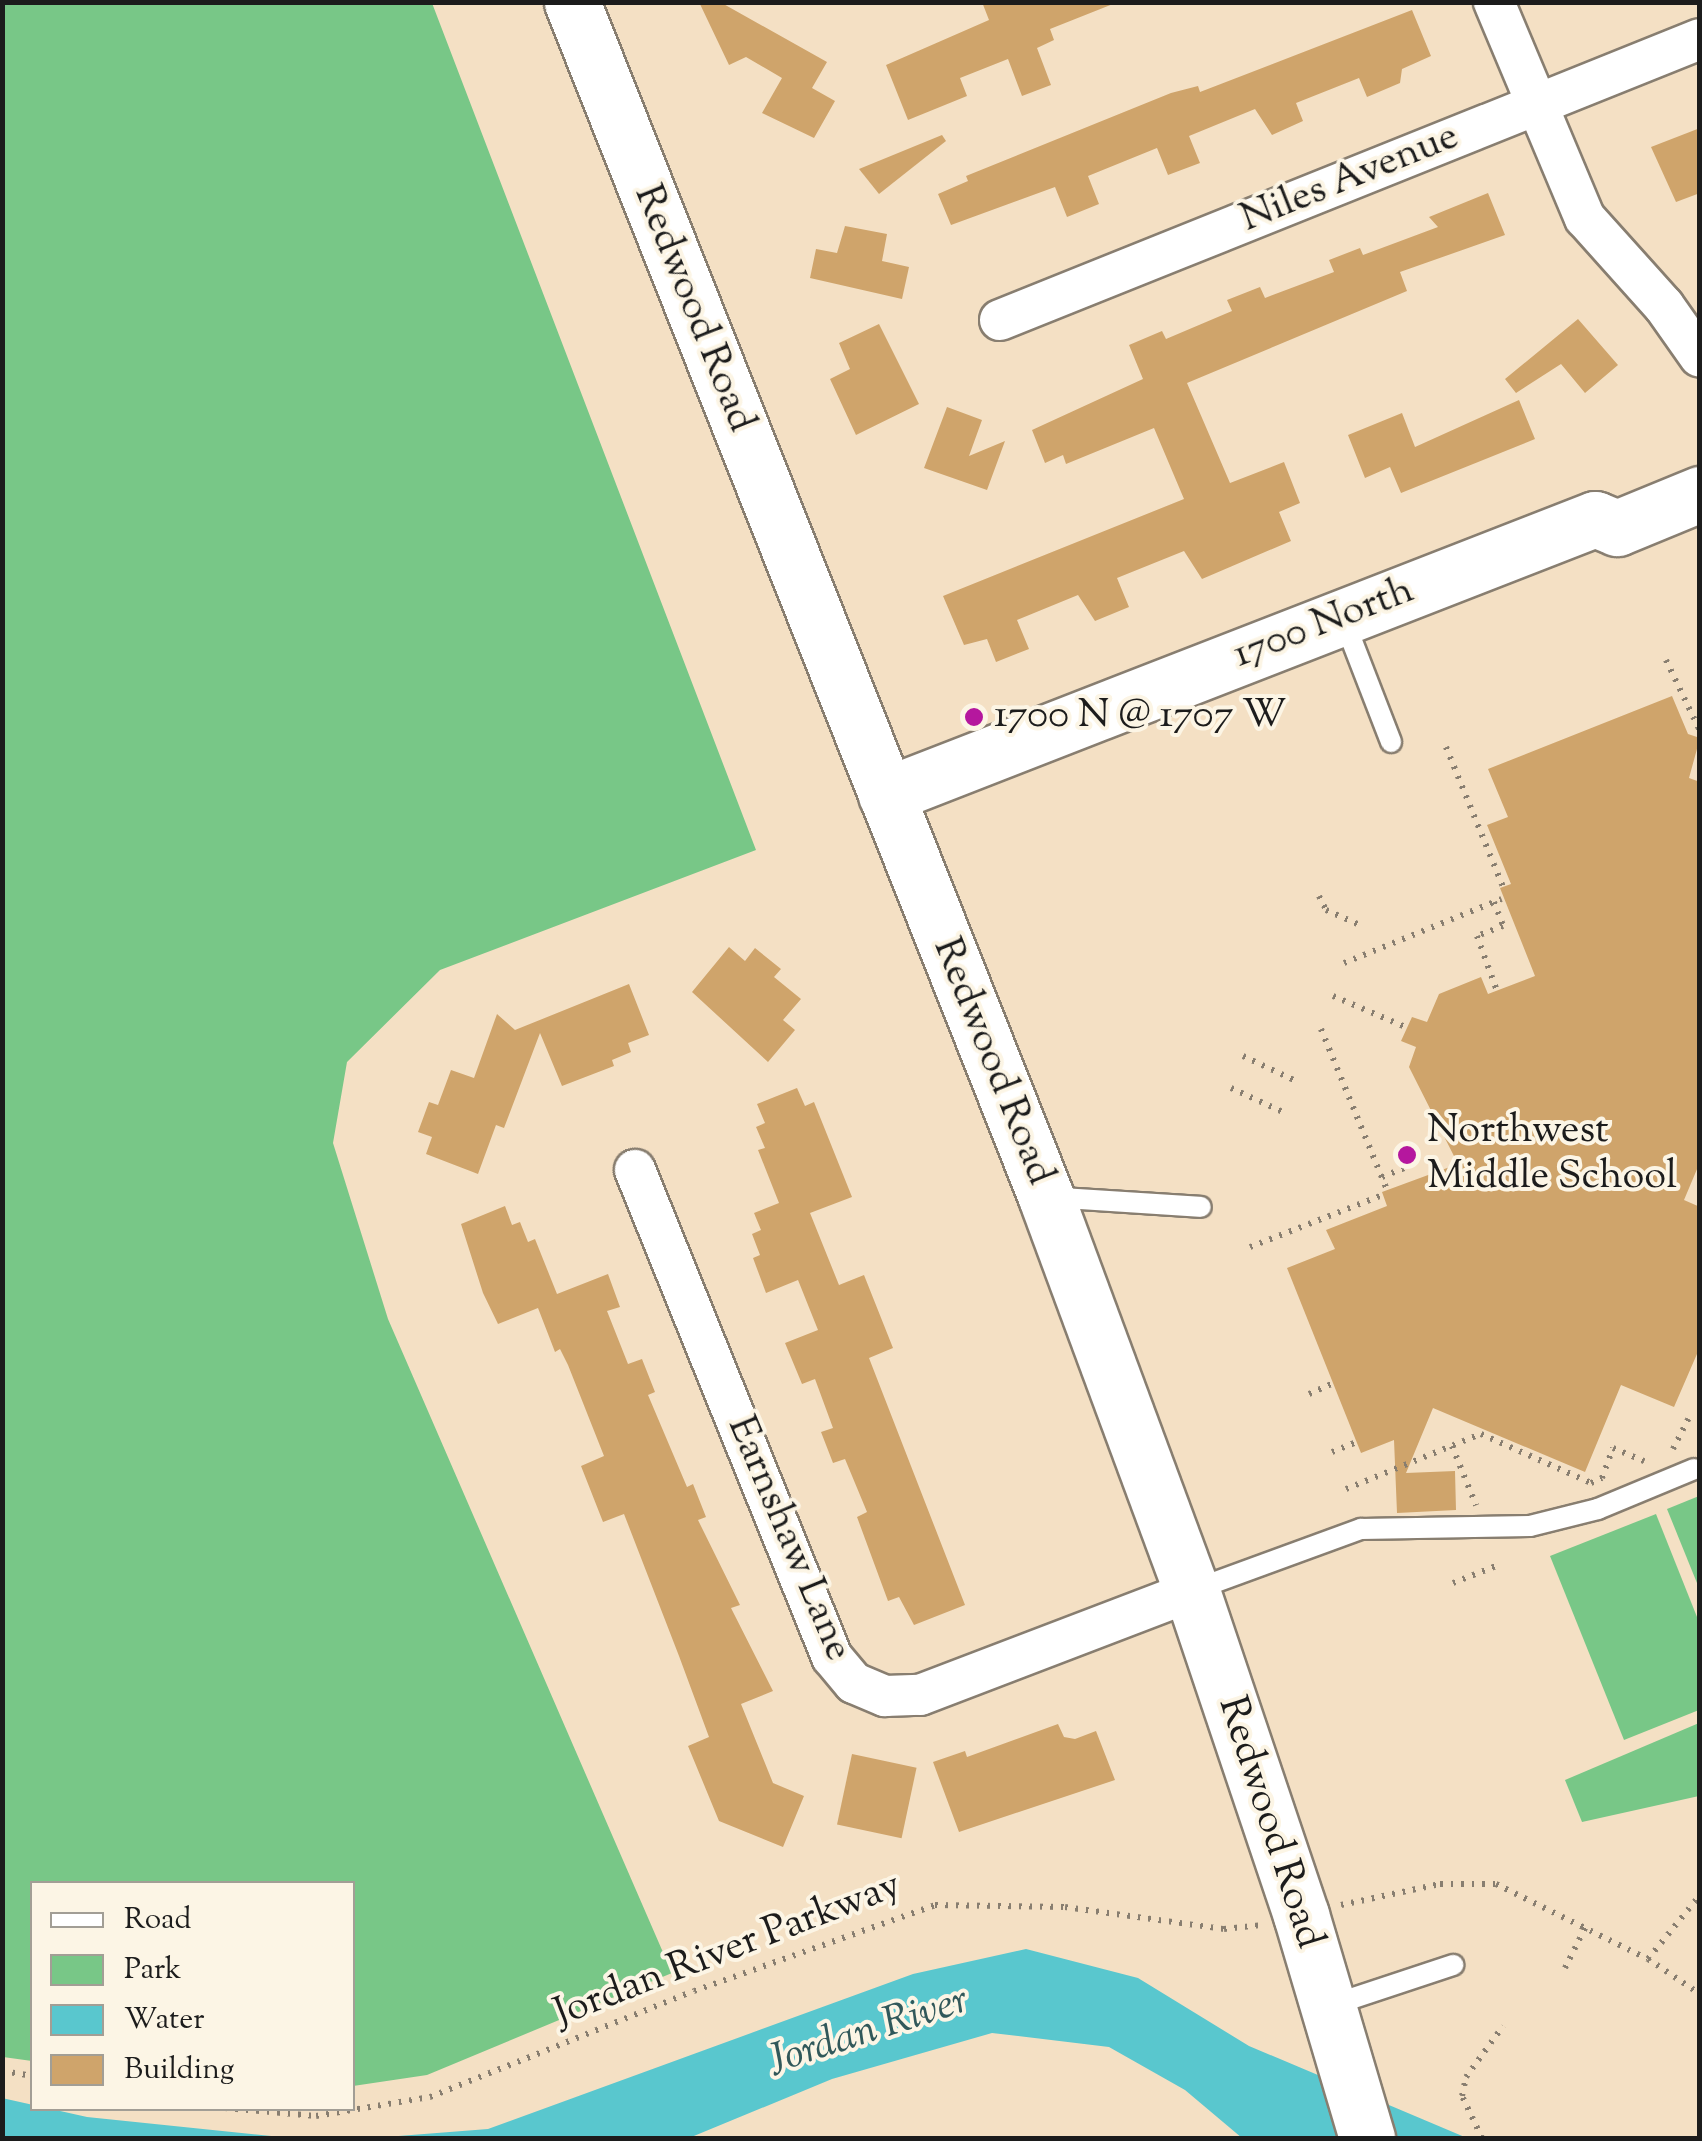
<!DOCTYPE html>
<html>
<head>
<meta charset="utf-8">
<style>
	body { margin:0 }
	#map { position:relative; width:1702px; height:2141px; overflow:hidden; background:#f4e0c4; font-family:"Sorts Mill Goudy",serif }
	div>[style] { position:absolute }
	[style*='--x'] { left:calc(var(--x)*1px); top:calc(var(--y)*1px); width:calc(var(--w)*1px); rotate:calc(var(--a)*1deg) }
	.green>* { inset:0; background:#78c787 }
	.water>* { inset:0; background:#59c7ce }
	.building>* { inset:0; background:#cfa46b; transform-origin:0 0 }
	.path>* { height:6px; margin-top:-3px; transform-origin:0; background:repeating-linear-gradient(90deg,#887e70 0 2.5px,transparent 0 10.5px) }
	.roads { filter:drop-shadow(2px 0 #887e70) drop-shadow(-2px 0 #887e70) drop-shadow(0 2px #887e70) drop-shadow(0 -2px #887e70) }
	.lane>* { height:20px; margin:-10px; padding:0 10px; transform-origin:10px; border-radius:10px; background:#fff }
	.street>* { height:40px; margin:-20px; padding:0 20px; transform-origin:20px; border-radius:20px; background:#fff }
	.secondary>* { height:55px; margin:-27.5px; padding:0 27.5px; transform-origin:27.5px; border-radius:27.5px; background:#fff }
	.dots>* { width:28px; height:28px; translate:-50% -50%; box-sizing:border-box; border:5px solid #fcf5e5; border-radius:50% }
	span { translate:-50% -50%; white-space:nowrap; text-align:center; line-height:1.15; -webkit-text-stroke:8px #fcf5e5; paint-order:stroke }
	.street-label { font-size:40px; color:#1c1c1c }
	.poi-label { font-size:40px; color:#1c1c1c }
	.left { translate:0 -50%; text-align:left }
	.water-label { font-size:42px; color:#31585a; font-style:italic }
	.frame { position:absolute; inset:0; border:5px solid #1c1c1c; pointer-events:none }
	.legend { position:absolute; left:30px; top:1881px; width:325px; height:230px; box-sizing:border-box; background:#fcf5e5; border:2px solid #a29e95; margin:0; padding:12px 18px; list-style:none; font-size:30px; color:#1c1c1c }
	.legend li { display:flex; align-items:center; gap:20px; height:50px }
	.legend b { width:50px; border:2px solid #a29e95 }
</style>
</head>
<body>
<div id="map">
	<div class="green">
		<i style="clip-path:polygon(2px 3px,432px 3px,756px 850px,440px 970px,347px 1062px,333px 1143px,388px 1319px,672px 1973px,427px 2075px,353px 2086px,352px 1884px,32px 1884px,32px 2061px,3px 2057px)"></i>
		<i style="clip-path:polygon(1699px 1496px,1699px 1588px,1667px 1509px)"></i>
		<i style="clip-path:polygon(1656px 1514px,1699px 1622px,1699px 1710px,1624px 1740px,1550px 1556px)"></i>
		<i style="clip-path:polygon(1699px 1723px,1699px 1796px,1582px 1822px,1565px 1780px)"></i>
	</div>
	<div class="water">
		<i style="clip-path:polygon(1026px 1949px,1138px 1978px,1249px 2046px,1467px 2138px,1242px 2138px,1185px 2090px,1109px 2047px,992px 2033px,832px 2079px,689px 2138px,373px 2138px,488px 2129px,913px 1974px)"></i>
		<i style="clip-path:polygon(2px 2098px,87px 2117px,291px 2138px,3px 2138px)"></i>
	</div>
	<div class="building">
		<i style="clip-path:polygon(699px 2px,720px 2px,827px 62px,812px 88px,835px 101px,814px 138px,762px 113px,782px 78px,746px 57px,729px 65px)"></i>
		<i style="clip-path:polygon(982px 2px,1113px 4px,1050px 29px,1054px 40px,1037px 48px,1051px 85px,1022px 96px,1008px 59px,960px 78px,967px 96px,908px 120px,886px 65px,989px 20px)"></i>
		<i style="clip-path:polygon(1412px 10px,1431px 56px,1402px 69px,1400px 83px,1367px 97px,1359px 78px,1296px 103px,1303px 121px,1272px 135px,1255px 109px,1189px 136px,1200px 163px,1168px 175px,1157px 148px,1088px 176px,1099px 204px,1067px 217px,1055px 187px,951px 225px,938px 194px,968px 181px,966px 176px,1171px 93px,1198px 86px,1200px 92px)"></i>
		<i style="clip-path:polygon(1700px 128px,1700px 193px,1676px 202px,1651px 147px)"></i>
		<i style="clip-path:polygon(942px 135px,946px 141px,879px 194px,859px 169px)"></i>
		<i style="clip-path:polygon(1488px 193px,1505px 235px,1400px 272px,1407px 291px,1187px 383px,1230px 483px,1284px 462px,1300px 503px,1279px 512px,1291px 541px,1202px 579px,1184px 551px,1117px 578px,1129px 607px,1095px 621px,1078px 595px,1017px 620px,1029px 649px,996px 662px,987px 639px,964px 645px,943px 596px,1184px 499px,1154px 428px,1066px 464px,1063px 455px,1045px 463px,1032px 430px,1143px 379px,1129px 345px,1162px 331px,1166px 339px,1232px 311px,1227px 300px,1260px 287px,1265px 298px,1334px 272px,1329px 260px,1360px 248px,1363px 255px,1438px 227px,1429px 217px)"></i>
		<i style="clip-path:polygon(845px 226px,887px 234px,882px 261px,909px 267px,902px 299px,810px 278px,816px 249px,837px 253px)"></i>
		<i style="clip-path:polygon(1578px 319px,1618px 365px,1585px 393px,1561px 364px,1516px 393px,1505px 379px)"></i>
		<i style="clip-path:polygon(879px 324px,919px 404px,856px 435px,830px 379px,850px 369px,839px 343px)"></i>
		<i style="clip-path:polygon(1519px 400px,1535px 439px,1401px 493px,1390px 467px,1365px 478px,1348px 435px,1402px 413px,1415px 447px)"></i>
		<i style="clip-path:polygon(947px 407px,982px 420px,969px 456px,1005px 441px,987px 490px,924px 468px)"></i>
		<i style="clip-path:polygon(1672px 696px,1688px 734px,1700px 738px,1689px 778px,1700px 782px,1700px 1162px,1684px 1200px,1700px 1207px,1700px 1347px,1674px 1407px,1621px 1385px,1585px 1472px,1433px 1408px,1406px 1473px,1455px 1471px,1456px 1510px,1397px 1513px,1394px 1440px,1361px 1453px,1287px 1268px,1335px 1249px,1326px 1230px,1387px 1206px,1382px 1192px,1458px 1164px,1409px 1067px,1416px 1047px,1401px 1041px,1412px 1017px,1427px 1022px,1439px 994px,1481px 977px,1488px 994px,1535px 976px,1500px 888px,1511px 884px,1487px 825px,1508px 817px,1488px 769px)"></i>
		<i style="clip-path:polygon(729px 947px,745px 961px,755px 948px,781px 969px,774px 977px,801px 999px,783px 1020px,795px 1030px,768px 1062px,692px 992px)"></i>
		<i style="clip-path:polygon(629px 984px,649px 1035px,628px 1043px,631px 1052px,612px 1060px,614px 1066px,562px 1086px,540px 1033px,504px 1128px,496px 1125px,478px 1174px,426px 1154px,432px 1137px,418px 1132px,429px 1102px,438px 1105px,451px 1070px,474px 1078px,497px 1014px,515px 1030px)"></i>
		<i style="clip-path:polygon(797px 1088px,805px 1106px,814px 1102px,852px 1197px,810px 1213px,839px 1285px,864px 1275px,893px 1348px,869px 1358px,965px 1605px,914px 1625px,899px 1597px,888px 1601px,857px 1517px,867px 1512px,845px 1459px,833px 1463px,821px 1432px,833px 1428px,815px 1379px,802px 1384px,785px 1343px,818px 1330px,798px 1280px,766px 1293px,753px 1258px,760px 1255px,752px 1234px,761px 1230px,754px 1213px,779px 1203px,758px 1150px,765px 1148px,756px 1127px,765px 1123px,757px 1104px)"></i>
		<i style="clip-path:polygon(505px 1206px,512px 1225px,520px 1222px,528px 1242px,535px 1239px,557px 1294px,608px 1274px,620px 1307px,607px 1311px,628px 1364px,642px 1359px,655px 1392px,648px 1395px,687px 1487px,693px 1484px,706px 1517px,698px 1520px,740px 1605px,731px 1608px,773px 1691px,741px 1704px,773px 1783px,804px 1796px,783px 1847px,719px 1821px,688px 1746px,709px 1737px,679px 1656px,624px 1514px,603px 1522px,581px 1466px,604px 1456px,568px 1365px,560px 1349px,555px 1352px,538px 1308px,498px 1324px,483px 1293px,461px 1224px)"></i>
		<i style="clip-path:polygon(1058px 1724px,1064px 1737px,1075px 1739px,1096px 1731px,1115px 1780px,959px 1832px,933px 1762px,965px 1751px,967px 1757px)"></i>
		<i style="left:852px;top:1754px;width:66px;height:72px;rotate:12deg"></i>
	</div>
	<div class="path">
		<i style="--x:1666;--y:660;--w:79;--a:64.4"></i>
		<i style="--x:1446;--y:747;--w:151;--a:67.8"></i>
		<i style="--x:1319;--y:896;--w:16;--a:63"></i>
		<i style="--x:1326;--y:910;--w:37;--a:24"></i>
		<i style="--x:1494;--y:902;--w:26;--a:69"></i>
		<i style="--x:1503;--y:926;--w:28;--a:159"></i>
		<i style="--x:1477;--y:936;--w:59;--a:70"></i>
		<i style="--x:1344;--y:963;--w:170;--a:-22.1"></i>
		<i style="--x:1333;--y:996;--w:82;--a:23.1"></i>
		<i style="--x:1321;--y:1029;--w:174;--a:67.7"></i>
		<i style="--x:1243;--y:1056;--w:61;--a:25.3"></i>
		<i style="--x:1231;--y:1088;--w:60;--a:24.8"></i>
		<i style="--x:1382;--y:1177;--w:31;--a:-22"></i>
		<i style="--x:1411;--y:1165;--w:17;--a:-83"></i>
		<i style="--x:1250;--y:1247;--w:143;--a:-21.4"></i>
		<i style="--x:1309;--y:1394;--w:27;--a:-24"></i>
		<i style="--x:1452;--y:1446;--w:64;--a:67.9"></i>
		<i style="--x:1673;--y:1449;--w:34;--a:-63"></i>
		<i style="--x:1332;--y:1452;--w:27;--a:-22"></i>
		<i style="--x:1346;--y:1489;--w:146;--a:-22.2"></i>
		<i style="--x:1481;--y:1434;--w:120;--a:24"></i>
		<i style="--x:1591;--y:1483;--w:12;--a:-24"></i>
		<i style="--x:1602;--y:1478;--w:32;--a:-70"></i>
		<i style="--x:1613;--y:1448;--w:34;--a:23"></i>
		<i style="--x:1453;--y:1583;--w:52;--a:-21.6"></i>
		<i style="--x:1341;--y:1905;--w:101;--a:-12"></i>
		<i style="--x:1440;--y:1884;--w:56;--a:0"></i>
		<i style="--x:1496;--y:1884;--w:169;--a:26.3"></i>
		<i style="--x:1648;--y:1959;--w:63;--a:33.9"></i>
		<i style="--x:1648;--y:1959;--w:82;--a:-50.9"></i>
		<i style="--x:1565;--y:1968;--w:47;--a:-63.4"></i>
		<i style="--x:2;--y:2071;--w:30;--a:9"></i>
		<i style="--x:225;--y:2108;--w:91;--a:5"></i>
		<i style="--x:316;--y:2116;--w:116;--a:-9.5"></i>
		<i style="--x:430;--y:2097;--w:284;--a:-21.9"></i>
		<i style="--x:694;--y:1991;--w:256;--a:-19.6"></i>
		<i style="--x:935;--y:1905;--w:130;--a:0.9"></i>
		<i style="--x:1065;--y:1907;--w:161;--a:7.9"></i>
		<i style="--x:1224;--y:1929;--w:37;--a:-6"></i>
		<i style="--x:1482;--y:2138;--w:47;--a:-115.5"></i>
		<i style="--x:1462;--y:2096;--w:19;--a:-78"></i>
		<i style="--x:1466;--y:2077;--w:63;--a:-54"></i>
	</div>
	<div class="roads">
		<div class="lane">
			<i style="--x:1343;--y:618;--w:133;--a:68.8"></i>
			<i style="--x:1048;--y:1197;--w:153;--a:3.7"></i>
			<i style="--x:1194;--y:1590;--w:178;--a:-20.1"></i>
			<i style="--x:1361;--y:1529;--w:169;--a:-1"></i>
			<i style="--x:1530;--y:1526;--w:70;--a:-14"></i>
			<i style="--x:1598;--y:1509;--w:104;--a:-22.6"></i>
			<i style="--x:1329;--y:2006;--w:131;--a:-18.3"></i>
		</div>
		<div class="street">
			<i style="--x:1494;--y:2;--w:234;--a:67.2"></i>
			<i style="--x:1585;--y:218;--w:118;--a:48.1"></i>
			<i style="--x:1664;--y:306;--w:62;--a:54.8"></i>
			<i style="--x:1000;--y:320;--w:754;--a:-21.87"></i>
			<i style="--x:635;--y:1170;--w:525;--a:67.98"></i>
			<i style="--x:832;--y:1657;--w:34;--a:50"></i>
			<i style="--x:854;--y:1683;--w:34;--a:23"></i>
			<i style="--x:885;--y:1696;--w:35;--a:-2"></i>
			<i style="--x:920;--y:1695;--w:291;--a:-20.9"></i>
		</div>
		<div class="secondary">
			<i style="--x:572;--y:2;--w:1286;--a:68.36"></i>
			<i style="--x:1046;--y:1197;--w:420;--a:69.7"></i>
			<i style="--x:1192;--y:1591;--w:342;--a:71.4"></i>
			<i style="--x:1301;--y:1915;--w:233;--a:73.5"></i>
			<i style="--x:886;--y:795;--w:761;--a:-21.27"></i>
			<i style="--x:1595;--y:519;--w:24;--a:22"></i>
			<i style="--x:1617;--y:528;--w:90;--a:-22.3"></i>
		</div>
	</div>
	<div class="dots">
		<i style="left:974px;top:717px;background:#b5179e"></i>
		<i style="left:1407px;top:1155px;background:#b5179e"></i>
	</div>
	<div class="street-label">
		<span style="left:1350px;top:179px;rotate:-22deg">Niles Avenue</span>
		<span style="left:693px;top:309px;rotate:68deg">Redwood Road</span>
		<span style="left:1324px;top:624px;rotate:-21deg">1700 North</span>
		<span style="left:992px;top:1062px;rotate:68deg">Redwood Road</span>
		<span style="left:788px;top:1539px;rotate:67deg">Earnshaw Lane</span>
		<span style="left:1269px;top:1823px;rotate:72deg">Redwood Road</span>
		<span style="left:728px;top:1951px;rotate:-21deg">Jordan River Parkway</span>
	</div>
	<div class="poi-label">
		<span class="left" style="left:994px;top:717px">1700 N @ 1707 W</span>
		<span class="left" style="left:1427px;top:1155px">Northwest<br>Middle School</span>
	</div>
	<div class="water-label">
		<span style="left:869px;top:2032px;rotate:-18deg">Jordan River</span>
	</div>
	<div class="frame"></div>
	<ul class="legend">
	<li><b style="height:12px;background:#fff"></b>Road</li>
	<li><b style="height:28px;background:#78c787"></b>Park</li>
	<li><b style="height:28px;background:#59c7ce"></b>Water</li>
	<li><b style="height:28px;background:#cfa46b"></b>Building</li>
	</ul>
</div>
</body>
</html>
